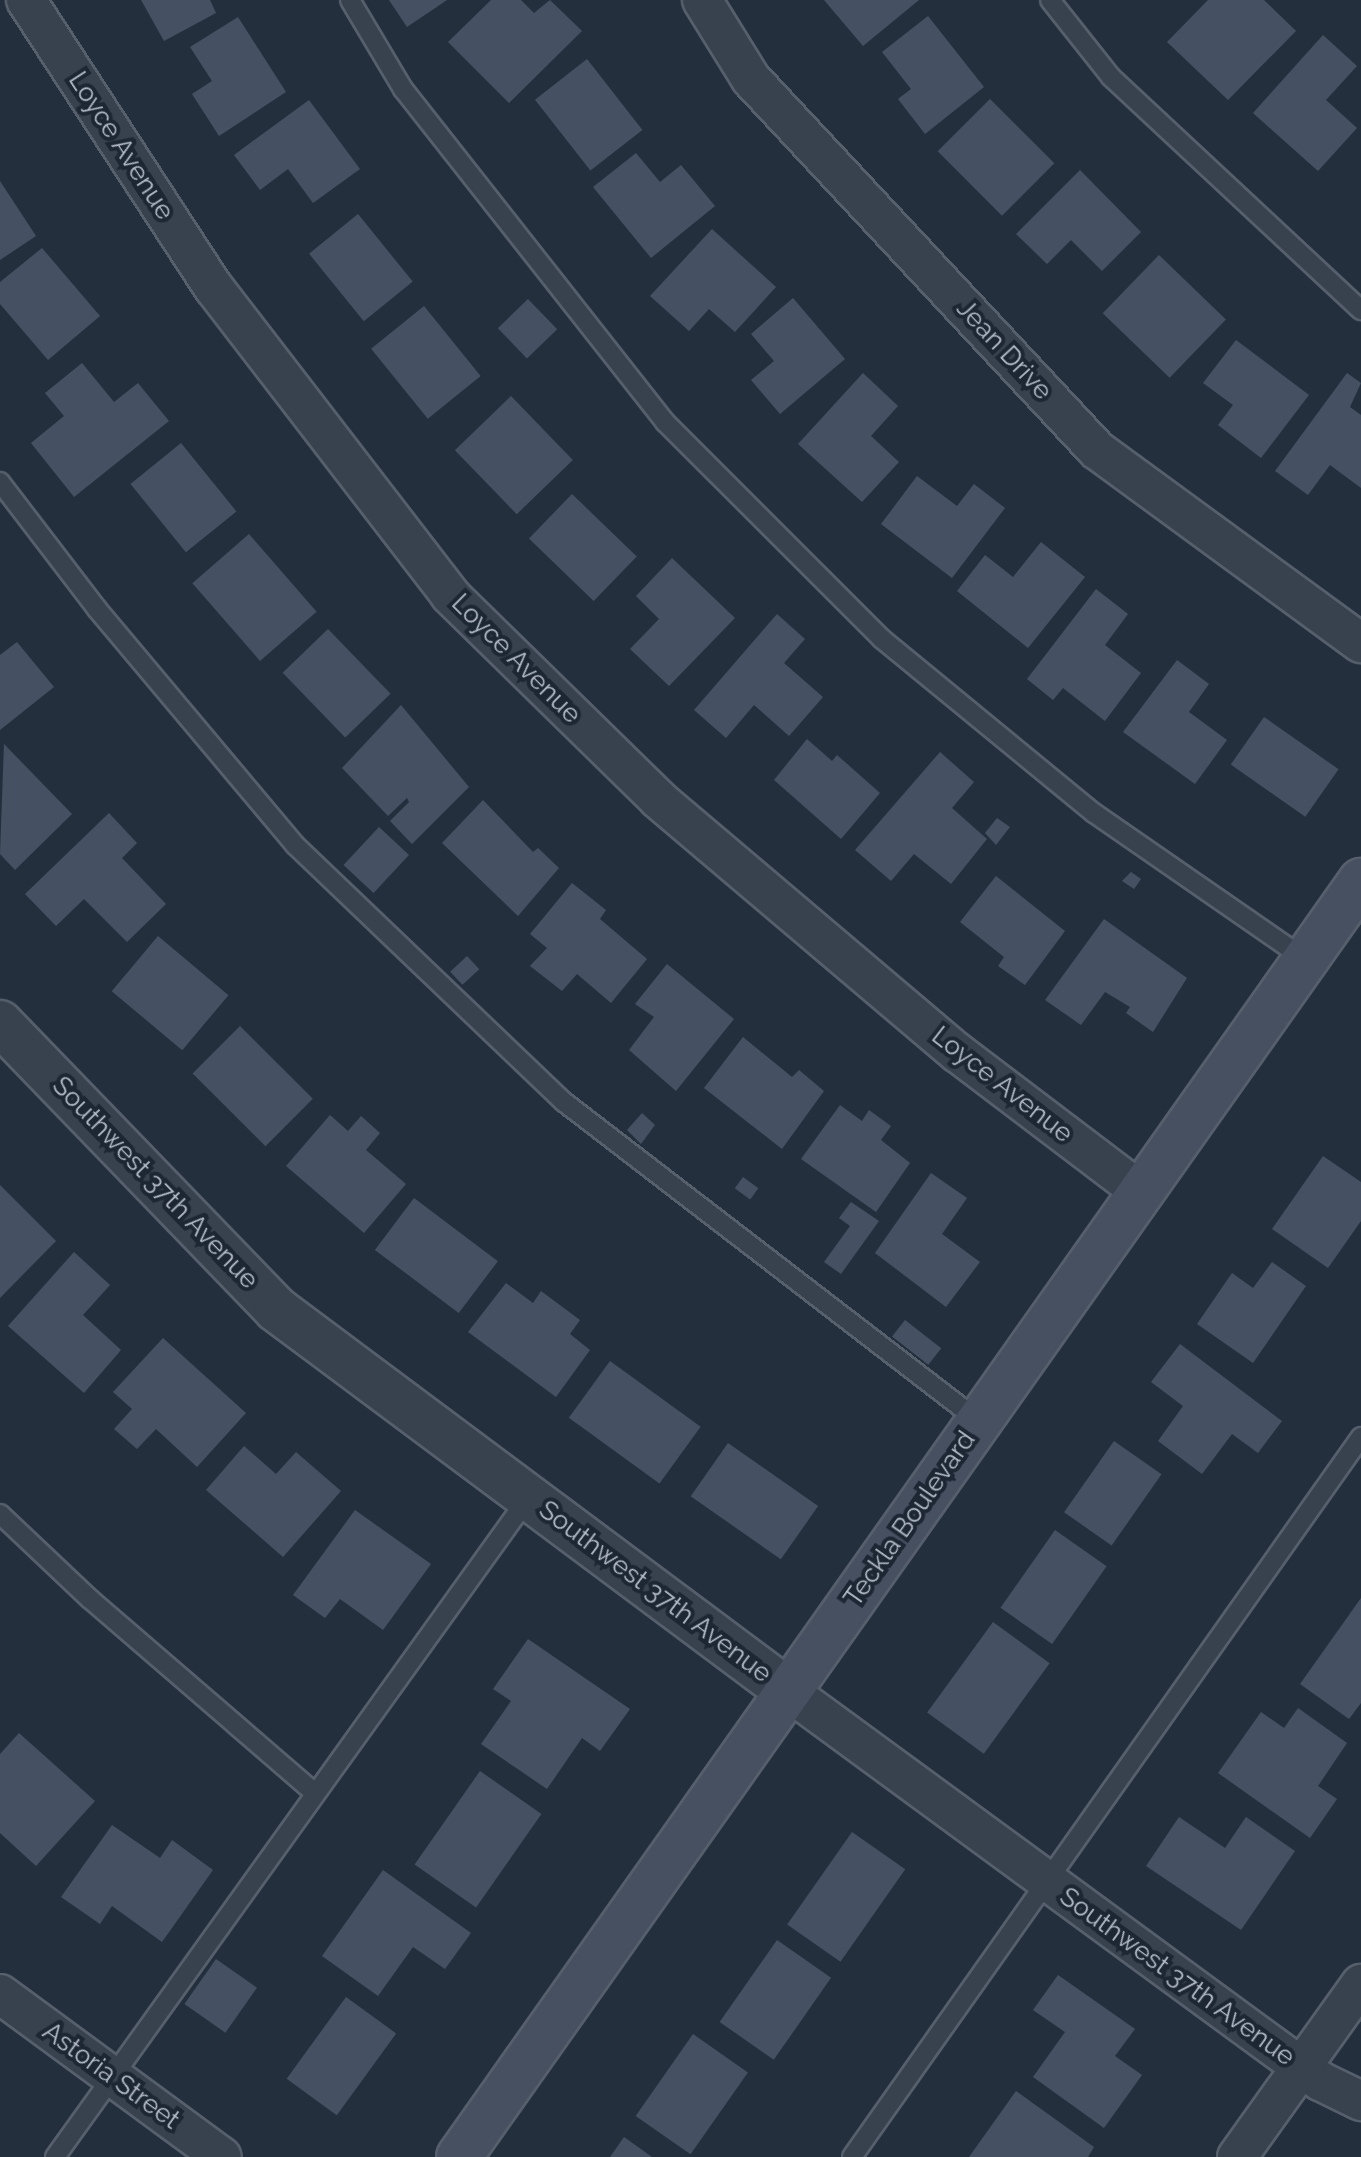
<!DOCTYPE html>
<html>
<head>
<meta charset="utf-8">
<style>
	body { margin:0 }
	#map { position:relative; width:1361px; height:2157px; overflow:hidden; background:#242f3e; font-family:Raleway,sans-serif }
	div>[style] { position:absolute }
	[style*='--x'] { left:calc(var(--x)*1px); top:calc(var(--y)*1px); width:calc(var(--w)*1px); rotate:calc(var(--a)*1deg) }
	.building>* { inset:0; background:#455162; transform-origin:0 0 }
	.roads { filter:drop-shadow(2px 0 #565f6c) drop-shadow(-2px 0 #565f6c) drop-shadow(0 2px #565f6c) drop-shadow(0 -2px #565f6c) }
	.service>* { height:18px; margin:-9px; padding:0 9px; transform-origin:9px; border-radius:9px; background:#38414e }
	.minor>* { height:38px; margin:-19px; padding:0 19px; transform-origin:19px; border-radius:19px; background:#38414e }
	.tertiary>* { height:44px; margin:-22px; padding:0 22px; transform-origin:22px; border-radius:22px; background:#38414e }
	.secondary>* { height:44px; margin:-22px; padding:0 22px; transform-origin:22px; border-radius:22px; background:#465061 }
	span { translate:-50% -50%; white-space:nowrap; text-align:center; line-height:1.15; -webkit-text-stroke:8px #1d2633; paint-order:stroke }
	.street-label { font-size:26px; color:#b4bcc9 }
</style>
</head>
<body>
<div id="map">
	<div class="building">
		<i style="clip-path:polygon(141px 0,210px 0,216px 13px,164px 41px)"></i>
		<i style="clip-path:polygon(389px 0,447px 0,407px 27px)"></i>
		<i style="clip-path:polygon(491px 0,521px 0,534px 13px,550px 0,582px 31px,509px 103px,448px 42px)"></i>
		<i style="clip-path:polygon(824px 0,919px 0,863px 46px)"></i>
		<i style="clip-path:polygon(1208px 0,1264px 0,1296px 31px,1228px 100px,1167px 42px)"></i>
		<i style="clip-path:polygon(928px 16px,984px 87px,925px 134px,898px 99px,911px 89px,882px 52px)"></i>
		<i style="clip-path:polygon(238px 17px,286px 92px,219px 136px,192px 94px,212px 81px,190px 47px)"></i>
		<i style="clip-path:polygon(1323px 35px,1357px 66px,1326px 100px,1357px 128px,1318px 171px,1253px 113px)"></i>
		<i style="left:587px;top:59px;width:90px;height:66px;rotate:52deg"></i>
		<i style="left:990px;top:99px;width:91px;height:74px;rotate:45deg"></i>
		<i style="clip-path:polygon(309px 100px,360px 169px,313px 203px,288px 169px,260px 190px,234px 155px)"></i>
		<i style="clip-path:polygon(636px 153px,660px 182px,681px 165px,715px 206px,651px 258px,593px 187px)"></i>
		<i style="clip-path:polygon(1080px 170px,1141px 232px,1102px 271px,1071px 240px,1047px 264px,1016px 234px)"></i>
		<i style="clip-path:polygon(0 181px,36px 236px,0 260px)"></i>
		<i style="left:358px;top:214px;width:87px;height:63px;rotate:51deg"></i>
		<i style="clip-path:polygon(712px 229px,776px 287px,735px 332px,709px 309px,689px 331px,650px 296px)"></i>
		<i style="clip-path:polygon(42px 248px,100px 316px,48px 360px,0 304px,0 282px)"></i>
		<i style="left:1159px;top:255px;width:93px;height:81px;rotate:44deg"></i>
		<i style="clip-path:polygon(793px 298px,845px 359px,780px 414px,751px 380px,774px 361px,751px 334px)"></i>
		<i style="left:528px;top:299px;width:42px;height:42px;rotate:46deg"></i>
		<i style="left:424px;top:306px;width:90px;height:68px;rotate:51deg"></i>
		<i style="clip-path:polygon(1236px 340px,1309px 395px,1261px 458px,1218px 425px,1233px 405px,1203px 383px)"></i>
		<i style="clip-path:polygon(82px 363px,114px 402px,138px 383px,169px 421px,74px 497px,31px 443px,64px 416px,45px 393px)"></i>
		<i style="clip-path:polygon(863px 373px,898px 406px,871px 436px,899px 462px,862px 502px,798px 444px)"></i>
		<i style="clip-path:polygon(1347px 373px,1361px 383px,1350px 407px,1361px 415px,1361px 488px,1330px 465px,1308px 495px,1275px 471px)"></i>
		<i style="left:511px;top:396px;width:89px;height:78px;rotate:46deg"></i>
		<i style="left:181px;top:443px;width:88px;height:65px;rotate:51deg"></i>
		<i style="clip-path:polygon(917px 476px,957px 506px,974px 484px,1005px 508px,952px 578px,881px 524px)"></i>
		<i style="left:572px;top:494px;width:90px;height:62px;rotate:44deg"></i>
		<i style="left:249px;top:534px;width:103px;height:75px;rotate:49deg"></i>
		<i style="clip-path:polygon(1041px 542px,1085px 577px,1028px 648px,957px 591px,985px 555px,1013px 577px)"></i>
		<i style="clip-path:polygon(672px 558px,735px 618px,669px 686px,630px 649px,659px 619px,636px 596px)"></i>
		<i style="clip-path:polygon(1096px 589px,1128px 614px,1105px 645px,1141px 673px,1105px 721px,1063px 688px,1053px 700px,1027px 679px)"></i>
		<i style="clip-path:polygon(777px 614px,805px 639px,784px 663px,823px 697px,789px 736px,754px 705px,726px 738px,694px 710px)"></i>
		<i style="left:328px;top:629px;width:90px;height:63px;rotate:46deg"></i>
		<i style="clip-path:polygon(17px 642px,54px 687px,0 730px,0 655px)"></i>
		<i style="clip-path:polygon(1177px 660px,1209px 684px,1189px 712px,1227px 740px,1195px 784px,1123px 732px)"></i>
		<i style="clip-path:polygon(401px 705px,469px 787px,412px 844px,390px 821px,409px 802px,407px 798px,388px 816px,342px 768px)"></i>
		<i style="left:1264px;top:717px;width:91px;height:58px;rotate:35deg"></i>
		<i style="clip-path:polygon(807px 739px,832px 761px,837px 755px,880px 793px,841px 839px,774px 780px)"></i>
		<i style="clip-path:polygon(4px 744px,72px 814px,15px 870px,0 854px)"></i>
		<i style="clip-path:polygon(940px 752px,974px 782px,952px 808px,987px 839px,951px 884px,914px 854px,891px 881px,855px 850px)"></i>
		<i style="clip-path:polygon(483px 800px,533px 852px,538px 848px,559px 868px,518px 916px,442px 843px)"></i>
		<i style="clip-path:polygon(109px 813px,137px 843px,122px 858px,166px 904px,127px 942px,84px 899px,56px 926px,25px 894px)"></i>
		<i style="clip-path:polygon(997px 818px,1010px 827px,996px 845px,985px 833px)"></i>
		<i style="left:379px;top:827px;width:41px;height:52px;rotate:43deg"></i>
		<i style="clip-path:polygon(1131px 872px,1141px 879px,1134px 889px,1122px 881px)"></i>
		<i style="clip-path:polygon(996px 876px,1065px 931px,1025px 985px,998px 966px,1004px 957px,960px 922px)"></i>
		<i style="clip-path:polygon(572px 883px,606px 910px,600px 919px,647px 959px,611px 1003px,577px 974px,562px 991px,530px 966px,547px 948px,530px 934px)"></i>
		<i style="clip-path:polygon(1104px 919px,1187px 978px,1153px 1032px,1126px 1013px,1130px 1007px,1105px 992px,1081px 1025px,1045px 1000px)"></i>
		<i style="left:158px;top:936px;width:92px;height:72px;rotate:40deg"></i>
		<i style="left:467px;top:956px;width:18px;height:23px;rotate:47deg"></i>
		<i style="clip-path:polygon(667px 964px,734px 1019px,676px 1091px,629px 1050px,654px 1017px,635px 1004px)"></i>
		<i style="left:240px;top:1026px;width:103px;height:67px;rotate:45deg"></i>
		<i style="clip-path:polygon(743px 1037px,792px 1077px,799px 1070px,824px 1091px,782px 1149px,704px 1088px)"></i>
		<i style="clip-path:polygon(840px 1105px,862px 1121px,869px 1110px,891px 1126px,881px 1140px,910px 1163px,876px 1212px,801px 1159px)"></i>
		<i style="clip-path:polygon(642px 1113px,655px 1125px,641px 1144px,627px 1130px)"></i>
		<i style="clip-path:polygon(330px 1115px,348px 1131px,361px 1116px,380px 1133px,366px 1150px,406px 1184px,364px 1233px,286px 1166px)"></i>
		<i style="clip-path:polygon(1323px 1156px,1361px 1182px,1361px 1221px,1328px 1268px,1272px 1229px)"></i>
		<i style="clip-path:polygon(931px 1173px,967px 1198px,942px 1234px,980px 1262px,946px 1307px,875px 1253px)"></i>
		<i style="left:743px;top:1177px;width:19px;height:14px;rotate:36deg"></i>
		<i style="clip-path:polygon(0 1185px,56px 1241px,0 1298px)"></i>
		<i style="left:414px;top:1198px;width:105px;height:65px;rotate:37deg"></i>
		<i style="clip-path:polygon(851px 1202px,879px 1221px,841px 1274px,824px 1262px,850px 1226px,839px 1218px)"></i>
		<i style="clip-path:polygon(74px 1252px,110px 1285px,83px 1315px,121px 1350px,84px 1393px,8px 1326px)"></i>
		<i style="clip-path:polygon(1272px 1262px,1306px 1286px,1253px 1363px,1197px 1324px,1232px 1273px,1253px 1288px)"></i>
		<i style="clip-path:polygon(506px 1283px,533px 1303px,541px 1291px,580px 1320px,570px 1334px,590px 1350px,556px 1397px,468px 1332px)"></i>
		<i style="left:905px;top:1320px;width:46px;height:21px;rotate:38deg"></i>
		<i style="clip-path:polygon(163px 1338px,246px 1413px,197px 1467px,156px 1429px,137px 1449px,114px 1429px,132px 1409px,113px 1392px)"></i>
		<i style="clip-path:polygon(1180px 1344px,1282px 1421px,1258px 1453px,1232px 1434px,1202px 1474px,1158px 1441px,1183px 1406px,1151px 1382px)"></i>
		<i style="left:610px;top:1361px;width:112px;height:70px;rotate:36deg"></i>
		<i style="left:1114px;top:1441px;width:58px;height:87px;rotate:35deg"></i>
		<i style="left:728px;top:1443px;width:110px;height:65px;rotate:35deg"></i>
		<i style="clip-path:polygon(244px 1446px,276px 1474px,296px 1452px,341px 1491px,283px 1557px,206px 1490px)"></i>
		<i style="clip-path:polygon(355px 1510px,431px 1564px,383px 1630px,340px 1599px,325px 1618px,293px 1595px)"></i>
		<i style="left:1055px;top:1530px;width:63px;height:95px;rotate:35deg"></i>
		<i style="clip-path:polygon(1361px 1598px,1361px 1703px,1349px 1719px,1300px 1684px)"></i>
		<i style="left:993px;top:1622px;width:70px;height:112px;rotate:36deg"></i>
		<i style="clip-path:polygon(528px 1639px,630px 1709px,600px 1751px,582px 1738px,547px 1789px,481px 1744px,511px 1701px,493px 1689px)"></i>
		<i style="clip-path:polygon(1298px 1708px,1347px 1743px,1318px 1786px,1337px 1799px,1310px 1838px,1218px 1773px,1261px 1712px,1284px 1728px)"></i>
		<i style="clip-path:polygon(19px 1733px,95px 1801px,36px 1866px,0 1833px,0 1754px)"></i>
		<i style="left:480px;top:1771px;width:75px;height:114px;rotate:35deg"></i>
		<i style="clip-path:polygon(1179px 1817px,1225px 1848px,1246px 1817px,1295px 1851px,1241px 1930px,1146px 1866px)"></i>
		<i style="clip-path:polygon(112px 1825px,160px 1858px,172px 1840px,213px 1870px,162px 1942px,112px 1906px,100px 1924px,61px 1897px)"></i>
		<i style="left:852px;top:1832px;width:65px;height:113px;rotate:35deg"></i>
		<i style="clip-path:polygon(383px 1870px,471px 1933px,445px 1969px,413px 1947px,378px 1996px,322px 1956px)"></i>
		<i style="left:777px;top:1940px;width:66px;height:100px;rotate:35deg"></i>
		<i style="left:216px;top:1959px;width:50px;height:55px;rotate:35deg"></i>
		<i style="clip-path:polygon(1058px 1975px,1135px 2029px,1115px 2056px,1142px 2075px,1104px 2128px,1033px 2077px,1065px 2032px,1033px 2010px)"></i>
		<i style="left:346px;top:1997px;width:62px;height:101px;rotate:36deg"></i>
		<i style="left:693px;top:2034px;width:67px;height:100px;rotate:35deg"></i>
		<i style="clip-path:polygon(1016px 2091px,1094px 2147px,1088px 2157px,969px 2157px)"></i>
		<i style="clip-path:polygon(624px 2137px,652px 2157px,610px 2157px)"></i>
	</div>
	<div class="roads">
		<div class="service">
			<i style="--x:350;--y:0;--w:104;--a:59.2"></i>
			<i style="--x:403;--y:89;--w:424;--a:51.8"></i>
			<i style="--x:665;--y:422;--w:307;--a:45"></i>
			<i style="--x:882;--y:639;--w:274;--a:39.4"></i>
			<i style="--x:1094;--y:813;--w:257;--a:34.7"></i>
			<i style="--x:1050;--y:0;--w:98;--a:51.6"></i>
			<i style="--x:1111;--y:77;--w:342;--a:43"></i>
			<i style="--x:0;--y:482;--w:160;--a:52.6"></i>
			<i style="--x:97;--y:609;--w:308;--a:50"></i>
			<i style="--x:295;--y:845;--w:372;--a:43.7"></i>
			<i style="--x:564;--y:1102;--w:523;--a:37.55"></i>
			<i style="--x:0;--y:1514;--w:124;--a:43.4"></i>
			<i style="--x:90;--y:1599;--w:297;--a:40.8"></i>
			<i style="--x:55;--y:2157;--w:811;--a:-54.33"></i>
			<i style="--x:852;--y:2157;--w:882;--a:-54.74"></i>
		</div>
		<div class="minor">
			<i style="--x:26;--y:0;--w:344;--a:56.9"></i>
			<i style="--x:214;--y:288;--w:387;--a:52.4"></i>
			<i style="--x:450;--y:595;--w:291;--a:44.4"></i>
			<i style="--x:658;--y:799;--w:393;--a:40.3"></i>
			<i style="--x:958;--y:1053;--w:230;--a:37.2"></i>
			<i style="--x:702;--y:0;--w:93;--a:58.2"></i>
			<i style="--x:751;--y:79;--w:507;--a:47"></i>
			<i style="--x:1097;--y:450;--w:327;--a:36.2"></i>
			<i style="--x:788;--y:1691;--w:660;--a:36.24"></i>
			<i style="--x:1320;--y:2081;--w:46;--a:26"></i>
			<i style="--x:0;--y:1994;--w:275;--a:36.3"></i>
			<i style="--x:1237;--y:2157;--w:213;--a:-54.4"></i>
		</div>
		<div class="tertiary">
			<i style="--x:0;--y:1023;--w:397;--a:46"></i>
			<i style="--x:276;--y:1309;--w:639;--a:36.73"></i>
		</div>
		<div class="secondary">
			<i style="--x:459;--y:2157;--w:1563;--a:-54.74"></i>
		</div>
	</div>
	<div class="street-label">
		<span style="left:121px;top:146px;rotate:57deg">Loyce Avenue</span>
		<span style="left:1004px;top:350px;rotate:47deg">Jean Drive</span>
		<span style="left:516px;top:659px;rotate:45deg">Loyce Avenue</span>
		<span style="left:1002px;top:1085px;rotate:38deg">Loyce Avenue</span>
		<span style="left:155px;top:1183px;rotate:46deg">Southwest 37th Avenue</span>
		<span style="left:910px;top:1519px;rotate:-55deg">Teckla Boulevard</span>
		<span style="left:655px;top:1592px;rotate:37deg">Southwest 37th Avenue</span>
		<span style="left:1177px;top:1977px;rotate:36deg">Southwest 37th Avenue</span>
		<span style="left:111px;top:2076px;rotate:36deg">Astoria Street</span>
	</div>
</div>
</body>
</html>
